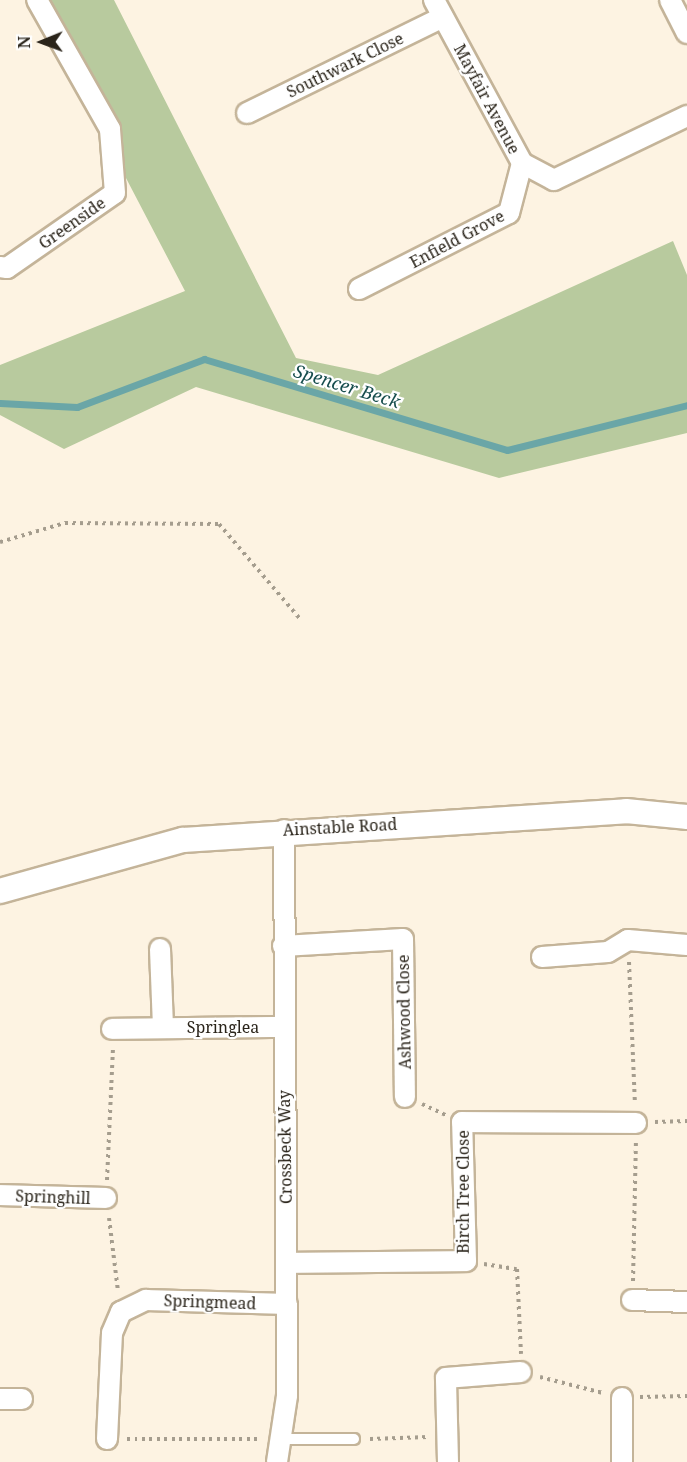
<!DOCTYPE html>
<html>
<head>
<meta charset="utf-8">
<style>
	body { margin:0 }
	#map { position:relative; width:687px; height:1462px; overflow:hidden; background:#fdf3e2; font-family:"Noto Serif",serif }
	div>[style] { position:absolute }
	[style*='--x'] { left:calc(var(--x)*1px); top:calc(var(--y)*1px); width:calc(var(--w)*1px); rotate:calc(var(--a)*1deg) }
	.forest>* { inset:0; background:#b8ca9e }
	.stream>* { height:7px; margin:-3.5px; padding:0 3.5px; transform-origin:3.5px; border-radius:3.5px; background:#6aa6a7 }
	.path>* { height:4px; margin-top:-2px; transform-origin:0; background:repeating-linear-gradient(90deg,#a59d8e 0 3px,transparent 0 7.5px) }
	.roads { filter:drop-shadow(2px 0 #c4b499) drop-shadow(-2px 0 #c4b499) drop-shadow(0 2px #c4b499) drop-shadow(0 -2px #c4b499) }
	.service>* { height:10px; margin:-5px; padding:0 5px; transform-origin:5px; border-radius:5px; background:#fff }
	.minor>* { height:20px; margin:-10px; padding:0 10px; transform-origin:10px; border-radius:10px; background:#fff }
	.tertiary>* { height:24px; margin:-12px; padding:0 12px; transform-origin:12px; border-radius:12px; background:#fff }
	span { translate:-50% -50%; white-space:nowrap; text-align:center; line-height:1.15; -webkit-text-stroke:4.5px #fff; paint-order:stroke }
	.street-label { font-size:16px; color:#2a241a }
	.water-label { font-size:18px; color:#174e4e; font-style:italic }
	.north { position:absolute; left:12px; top:12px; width:60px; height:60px; -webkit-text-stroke:4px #fff; paint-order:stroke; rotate:269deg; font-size:16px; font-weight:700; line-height:24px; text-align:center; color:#2a241a }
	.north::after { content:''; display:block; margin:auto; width:21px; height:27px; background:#2a241a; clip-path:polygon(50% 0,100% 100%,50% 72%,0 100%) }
</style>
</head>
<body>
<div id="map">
	<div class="forest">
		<i style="clip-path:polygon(33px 0,114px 0,296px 358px,378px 375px,673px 241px,687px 275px,687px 433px,499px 478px,196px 387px,64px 449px,0 415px,0 365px,185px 291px)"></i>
	</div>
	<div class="stream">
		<i style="--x:0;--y:403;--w:77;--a:3"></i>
		<i style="--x:77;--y:407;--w:136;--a:-20.7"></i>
		<i style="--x:204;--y:359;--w:316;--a:16.7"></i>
		<i style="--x:507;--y:450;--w:186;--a:-14"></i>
	</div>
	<div class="path">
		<i style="--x:0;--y:542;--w:68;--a:-16.3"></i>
		<i style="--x:65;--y:523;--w:154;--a:0.4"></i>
		<i style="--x:219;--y:524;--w:125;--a:49.5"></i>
		<i style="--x:629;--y:962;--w:142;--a:87.6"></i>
		<i style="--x:422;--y:1104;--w:26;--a:25"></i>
		<i style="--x:655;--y:1122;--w:32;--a:-2"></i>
		<i style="--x:107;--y:1180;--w:133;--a:-87.4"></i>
		<i style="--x:109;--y:1218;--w:74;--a:83"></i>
		<i style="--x:484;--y:1264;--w:33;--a:9"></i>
		<i style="--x:517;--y:1269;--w:85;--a:87.3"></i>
		<i style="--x:633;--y:1281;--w:139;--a:-88.8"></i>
		<i style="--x:540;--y:1377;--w:65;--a:14.3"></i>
		<i style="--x:640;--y:1397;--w:47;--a:-1.2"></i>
		<i style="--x:127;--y:1439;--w:133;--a:0"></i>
		<i style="--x:370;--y:1439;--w:58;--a:-2"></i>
	</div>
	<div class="roads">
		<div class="service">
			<i style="--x:281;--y:1439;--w:73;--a:0"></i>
		</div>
		<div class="minor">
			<i style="--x:434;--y:0;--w:185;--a:61.6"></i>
			<i style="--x:522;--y:163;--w:36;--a:28"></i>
			<i style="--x:554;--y:180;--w:148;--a:-25.7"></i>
			<i style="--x:670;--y:0;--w:37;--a:63"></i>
			<i style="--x:247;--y:113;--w:218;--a:-26.1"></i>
			<i style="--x:0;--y:267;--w:7;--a:8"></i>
			<i style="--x:7;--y:268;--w:131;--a:-34.8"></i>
			<i style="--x:115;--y:193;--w:64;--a:-94.5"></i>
			<i style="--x:110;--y:129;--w:148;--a:-119.5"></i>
			<i style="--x:359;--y:289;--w:168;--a:-26.9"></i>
			<i style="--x:509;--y:213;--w:52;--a:-75.4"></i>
			<i style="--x:283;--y:946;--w:120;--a:-3.3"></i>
			<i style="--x:403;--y:939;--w:158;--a:89.3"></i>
			<i style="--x:160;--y:949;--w:77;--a:87.8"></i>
			<i style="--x:542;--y:957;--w:66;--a:-4.3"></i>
			<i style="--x:608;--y:952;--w:23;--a:-31"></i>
			<i style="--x:628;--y:940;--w:59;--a:4.8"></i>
			<i style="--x:112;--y:1029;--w:171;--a:-0.7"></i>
			<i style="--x:0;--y:1195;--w:106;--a:1.6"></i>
			<i style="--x:288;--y:1263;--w:178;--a:-0.6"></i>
			<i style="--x:466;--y:1261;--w:139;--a:-91.6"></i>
			<i style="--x:462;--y:1122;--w:174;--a:0.3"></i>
			<i style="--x:632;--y:1300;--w:55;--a:2.1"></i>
			<i style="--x:0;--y:1399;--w:22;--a:0"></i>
			<i style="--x:107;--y:1439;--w:106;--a:-87.3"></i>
			<i style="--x:112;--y:1333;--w:23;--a:-67"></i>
			<i style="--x:121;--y:1312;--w:28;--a:-26"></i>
			<i style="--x:146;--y:1300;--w:141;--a:1.6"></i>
			<i style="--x:277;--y:1462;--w:67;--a:-81.4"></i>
			<i style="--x:287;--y:1396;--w:566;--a:-90.3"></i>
			<i style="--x:448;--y:1462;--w:84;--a:-91.4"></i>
			<i style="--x:446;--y:1378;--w:75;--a:-4.6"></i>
			<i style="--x:622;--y:1462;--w:64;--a:-90"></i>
		</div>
		<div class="tertiary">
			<i style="--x:0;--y:891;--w:190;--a:-15.6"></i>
			<i style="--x:183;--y:840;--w:444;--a:-3.7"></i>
			<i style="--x:626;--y:811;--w:61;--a:5.6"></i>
		</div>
	</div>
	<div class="street-label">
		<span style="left:345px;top:65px;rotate:-26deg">Southwark Close</span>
		<span style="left:487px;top:99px;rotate:62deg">Mayfair Avenue</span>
		<span style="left:72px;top:223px;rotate:-35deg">Greenside</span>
		<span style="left:457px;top:239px;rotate:-28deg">Enfield Grove</span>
		<span style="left:340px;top:827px;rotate:-3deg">Ainstable Road</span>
		<span style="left:404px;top:1012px;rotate:-91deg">Ashwood Close</span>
		<span style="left:223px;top:1027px">Springlea</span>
		<span style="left:285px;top:1147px;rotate:-91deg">Crossbeck Way</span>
		<span style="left:463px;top:1192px;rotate:-90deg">Birch Tree Close</span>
		<span style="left:53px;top:1197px;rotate:2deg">Springhill</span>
		<span style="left:210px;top:1302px;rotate:2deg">Springmead</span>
	</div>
	<div class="water-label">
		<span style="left:347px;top:386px;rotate:17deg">Spencer Beck</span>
	</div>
	<div class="north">N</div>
</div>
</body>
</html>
